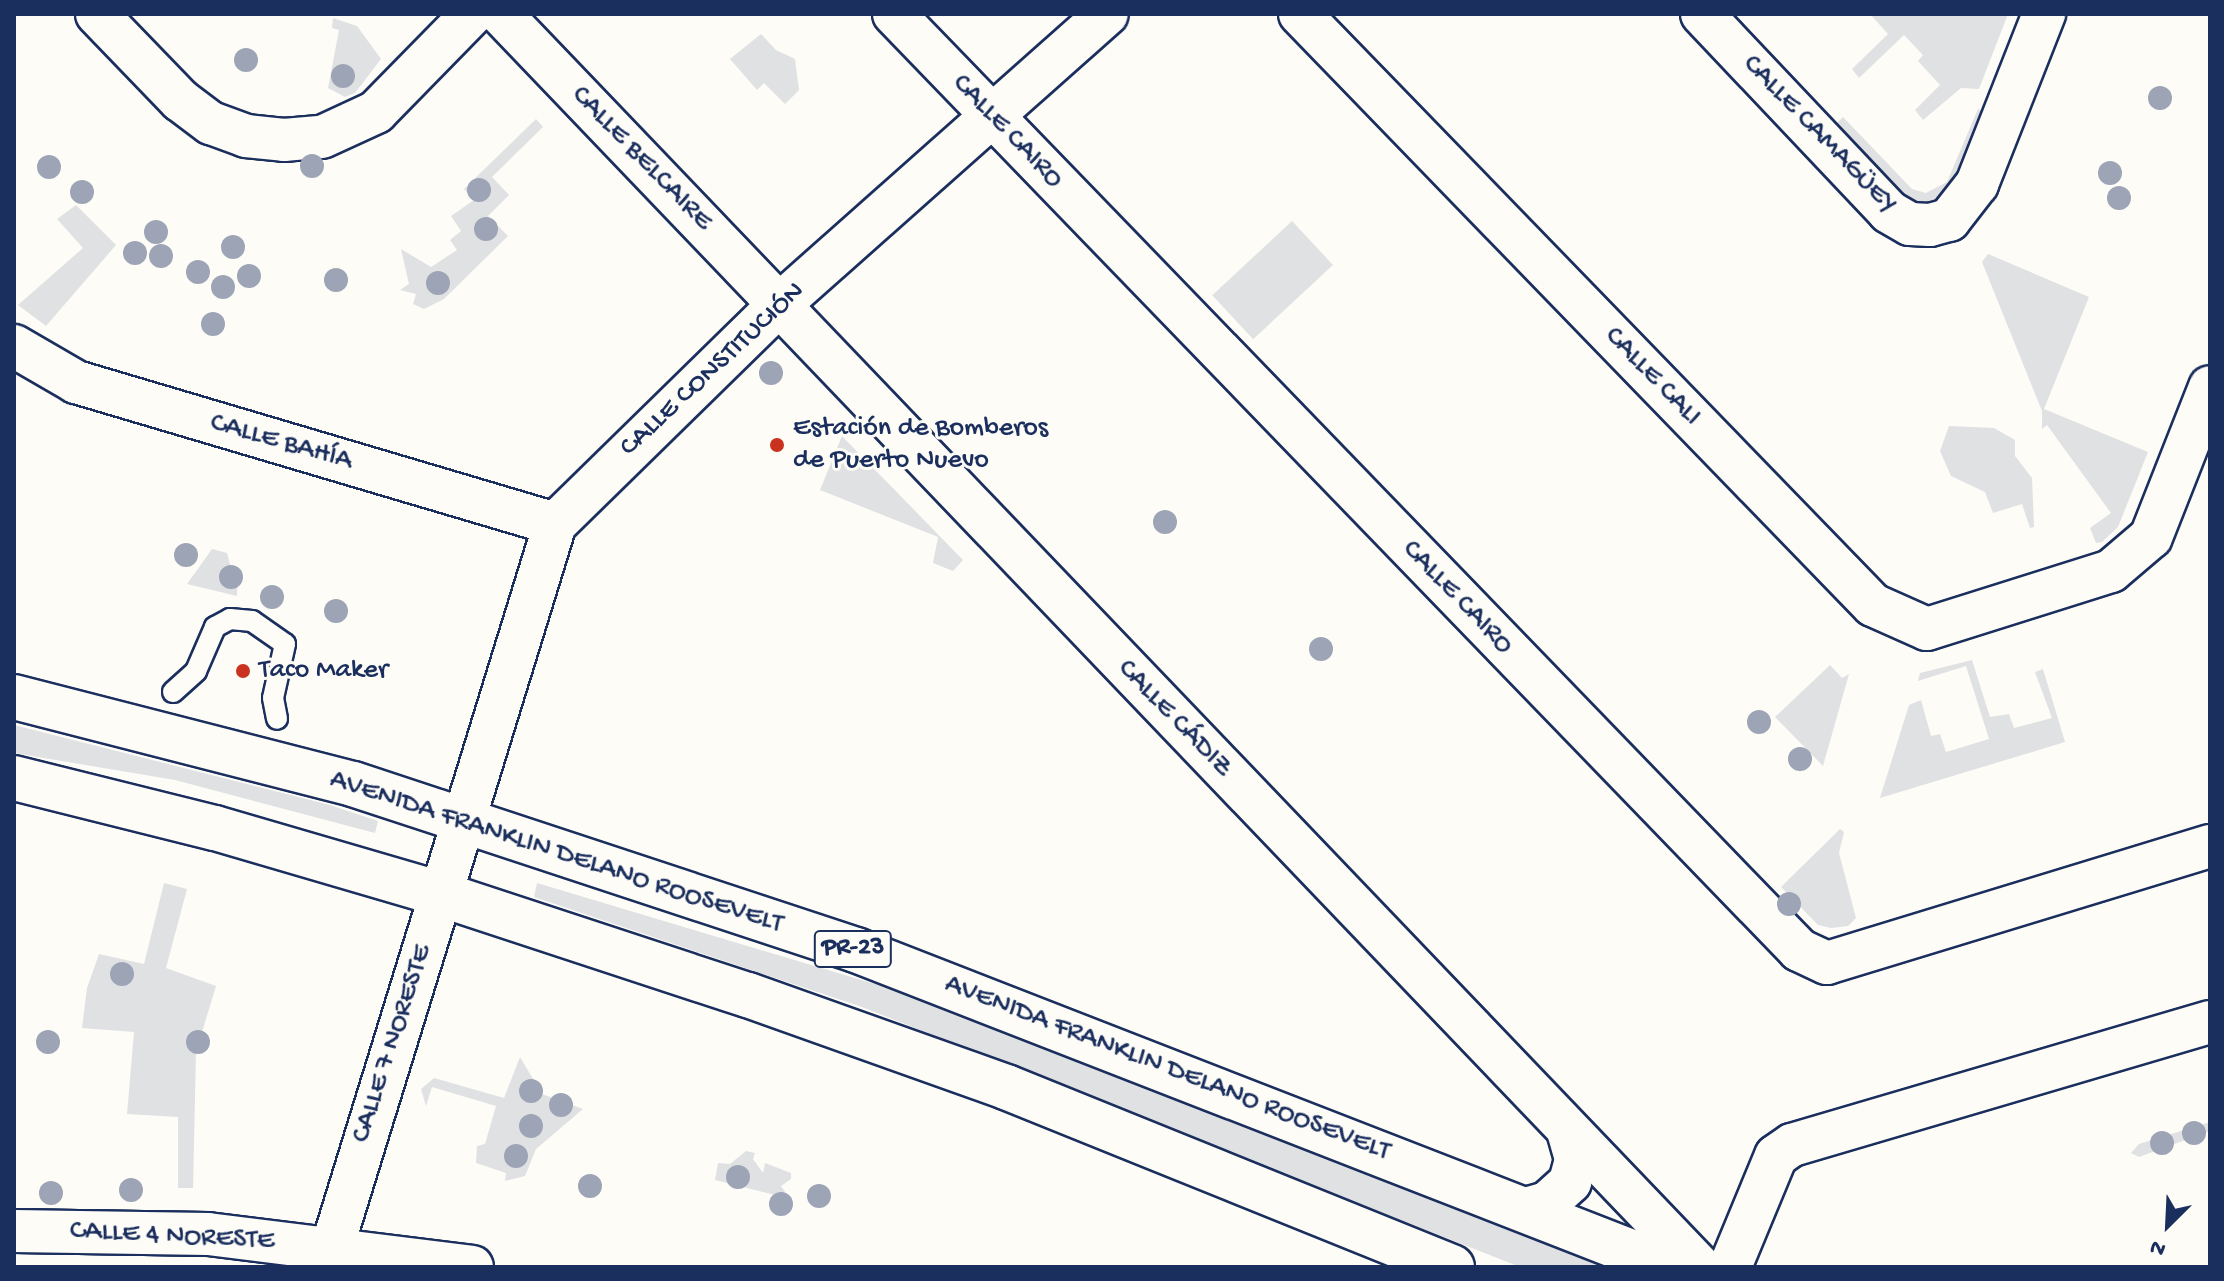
<!DOCTYPE html>
<html>
<head>
<meta charset="utf-8">
<style>
	body { margin:0 }
	#map { position:relative; width:2224px; height:1281px; overflow:hidden; background:#fdfcf7; font-family:"Gochi Hand",sans-serif }
	div>[style] { position:absolute }
	[style*='--x'] { left:calc(var(--x)*1px); top:calc(var(--y)*1px); width:calc(var(--w)*1px); rotate:calc(var(--a)*1deg) }
	.green>* { inset:0; background:#e0e1e3; transform-origin:0 0 }
	.roads { filter:drop-shadow(2px 0 #1b2f5e) drop-shadow(-2px 0 #1b2f5e) drop-shadow(0 2px #1b2f5e) drop-shadow(0 -2px #1b2f5e) }
	.lane>* { height:20px; margin:-10px; padding:0 10px; transform-origin:10px; border-radius:10px; background:#fdfcf7 }
	.street>* { height:42px; margin:-21px; padding:0 21px; transform-origin:21px; border-radius:21px; background:#fdfcf7 }
	.primary>* { height:44px; margin:-22px; padding:0 22px; transform-origin:22px; border-radius:22px; background:#fdfcf7 }
	.trees>* { width:24px; height:24px; margin:-12px; border-radius:50%; background:#9ca4b5 }
	.dots>* { width:22px; height:22px; translate:-50% -50%; box-sizing:border-box; border:4px solid #fdfcf7; border-radius:50% }
	span { translate:-50% -50%; white-space:nowrap; text-align:center; line-height:1.15; -webkit-text-stroke:6px #fdfcf7; paint-order:stroke }
	.shield-label span { padding:2px 6px; background:#fdfcf7; border:2px solid; border-radius:6px; -webkit-text-stroke-width:0 }
	.shield-label { font-size:26px; color:#1b2f5e; font-weight:700 }
	.street-label { font-size:28px; color:#1b2f5e }
	.poi-label { font-size:28px; color:#1b2f5e }
	.left { translate:0 -50%; text-align:left }
	.frame { position:absolute; inset:0; border:16px solid #1b2f5e; pointer-events:none }
	.north { position:absolute; left:2128px; top:1185px; width:80px; height:80px; -webkit-text-stroke:6px #fdfcf7; paint-order:stroke; rotate:204deg; font-size:22px; font-weight:700; line-height:32px; text-align:center; color:#1b2f5e }
	.north::after { content:''; display:block; margin:auto; width:28px; height:36px; background:#1b2f5e; clip-path:polygon(50% 0,100% 100%,50% 72%,0 100%) }
</style>
</head>
<body>
<div id="map">
	<div class="green">
		<i style="clip-path:polygon(1870px 14px,2008px 14px,1979px 89px,1961px 88px,1923px 120px,1915px 110px,1940px 85px,1918px 61px,1923px 55px,1904px 35px,1859px 78px,1852px 69px,1888px 34px)"></i>
		<i style="clip-path:polygon(333px 18px,357px 26px,381px 59px,355px 93px,345px 97px,328px 88px,339px 30px,332px 28px)"></i>
		<i style="clip-path:polygon(761px 34px,776px 50px,795px 59px,799px 90px,785px 104px,764px 83px,757px 90px,730px 59px)"></i>
		<i style="clip-path:polygon(1978px 109px,1990px 113px,1956px 193px,1927px 207px,1907px 201px,1835px 125px,1843px 117px,1912px 189px,1926px 193px,1947px 182px)"></i>
		<i style="clip-path:polygon(536px 119px,543px 127px,492px 177px,509px 195px,488px 216px,508px 236px,444px 299px,424px 309px,413px 304px,416px 294px,400px 290px,409px 284px,401px 249px,431px 267px,457px 250px,450px 240px,461px 231px,451px 216px,474px 200px,464px 189px)"></i>
		<i style="clip-path:polygon(76px 205px,116px 245px,46px 326px,18px 305px,83px 248px,57px 219px)"></i>
		<i style="left:1292px;top:221px;width:60px;height:109px;rotate:47deg"></i>
		<i style="clip-path:polygon(1988px 254px,2089px 297px,2044px 409px,2148px 452px,2118px 527px,2102px 542px,2096px 543px,2090px 528px,2111px 513px,2047px 425px,2042px 429px,2042px 411px,1982px 262px)"></i>
		<i style="clip-path:polygon(1949px 426px,1994px 428px,2015px 440px,2015px 456px,2032px 478px,2034px 527px,2030px 528px,2022px 504px,1993px 513px,1985px 492px,1951px 476px,1940px 451px)"></i>
		<i style="clip-path:polygon(842px 436px,963px 560px,953px 571px,933px 563px,938px 537px,820px 490px)"></i>
		<i style="clip-path:polygon(212px 549px,227px 553px,231px 568px,238px 572px,237px 596px,187px 584px)"></i>
		<i style="clip-path:polygon(1972px 660px,1990px 717px,2009px 714px,2014px 728px,2052px 718px,2035px 672px,2043px 669px,2065px 742px,1880px 798px,1909px 705px,1921px 700px,1931px 736px,1940px 734px,1946px 752px,1989px 739px,1966px 666px,1918px 681px,1920px 673px)"></i>
		<i style="clip-path:polygon(1830px 665px,1842px 678px,1849px 674px,1823px 766px,1775px 717px)"></i>
		<i style="clip-path:polygon(14px 725px,330px 805px,378px 821px,375px 833px,175px 780px,14px 753px)"></i>
		<i style="clip-path:polygon(1840px 829px,1844px 832px,1839px 853px,1856px 918px,1848px 926px,1831px 928px,1818px 925px,1781px 887px)"></i>
		<i style="clip-path:polygon(164px 883px,187px 889px,166px 968px,216px 986px,196px 1052px,193px 1188px,178px 1188px,178px 1117px,127px 1114px,134px 1032px,82px 1028px,87px 988px,99px 954px,144px 964px)"></i>
		<i style="clip-path:polygon(537px 883px,955px 1008px,1611px 1267px,1520px 1267px,862px 1007px,534px 897px)"></i>
		<i style="clip-path:polygon(520px 1057px,542px 1094px,583px 1109px,536px 1149px,525px 1176px,505px 1181px,506px 1173px,476px 1163px,477px 1146px,485px 1144px,496px 1106px,432px 1087px,426px 1106px,421px 1089px,434px 1078px,504px 1098px)"></i>
		<i style="clip-path:polygon(2210px 1122px,2210px 1131px,2139px 1157px,2131px 1153px,2139px 1144px)"></i>
		<i style="clip-path:polygon(746px 1151px,755px 1153px,753px 1159px,763px 1173px,765px 1163px,791px 1173px,791px 1179px,781px 1186px,792px 1202px,785px 1216px,776px 1210px,775px 1195px,715px 1180px,718px 1163px,730px 1164px)"></i>
	</div>
	<div class="roads">
		<div class="lane">
			<i style="--x:173;--y:692;--w:31;--a:-42"></i>
			<i style="--x:196;--y:671;--w:48;--a:-66.6"></i>
			<i style="--x:215;--y:627;--w:17;--a:-28"></i>
			<i style="--x:230;--y:619;--w:22;--a:5"></i>
			<i style="--x:252;--y:621;--w:40;--a:34.9"></i>
			<i style="--x:285;--y:644;--w:55;--a:102.5"></i>
			<i style="--x:273;--y:698;--w:21;--a:79"></i>
		</div>
		<div class="street">
			<i style="--x:97;--y:14;--w:120;--a:46"></i>
			<i style="--x:180;--y:100;--w:39;--a:37"></i>
			<i style="--x:211;--y:123;--w:37;--a:20"></i>
			<i style="--x:246;--y:136;--w:38;--a:6"></i>
			<i style="--x:284;--y:140;--w:38;--a:-5"></i>
			<i style="--x:322;--y:137;--w:60;--a:-24.8"></i>
			<i style="--x:376;--y:112;--w:137;--a:-45.6"></i>
			<i style="--x:501;--y:14;--w:1734;--a:46.26"></i>
			<i style="--x:894;--y:14;--w:1302;--a:45.96"></i>
			<i style="--x:1799;--y:950;--w:31;--a:25"></i>
			<i style="--x:1827;--y:963;--w:400;--a:-17"></i>
			<i style="--x:1300;--y:14;--w:823;--a:45.89"></i>
			<i style="--x:1873;--y:605;--w:59;--a:24"></i>
			<i style="--x:1927;--y:629;--w:193;--a:-17.5"></i>
			<i style="--x:2111;--y:571;--w:52;--a:-40.4"></i>
			<i style="--x:2151;--y:537;--w:161;--a:-68.5"></i>
			<i style="--x:1702;--y:14;--w:272;--a:46.6"></i>
			<i style="--x:1889;--y:212;--w:24;--a:30"></i>
			<i style="--x:1910;--y:224;--w:20;--a:3"></i>
			<i style="--x:1930;--y:225;--w:20;--a:-15"></i>
			<i style="--x:1949;--y:220;--w:46;--a:-52.1"></i>
			<i style="--x:1977;--y:184;--w:183;--a:-68.5"></i>
			<i style="--x:14;--y:346;--w:72;--a:30.1"></i>
			<i style="--x:76;--y:382;--w:500;--a:16.5"></i>
			<i style="--x:1526;--y:1209;--w:22;--a:-16"></i>
			<i style="--x:1547;--y:1203;--w:31;--a:-42"></i>
			<i style="--x:1570;--y:1182;--w:24;--a:-75"></i>
			<i style="--x:1576;--y:1159;--w:26;--a:-106"></i>
			<i style="--x:14;--y:1231;--w:194;--a:0.9"></i>
			<i style="--x:208;--y:1234;--w:266;--a:7.1"></i>
			<i style="--x:326;--y:1267;--w:777;--a:-72.87"></i>
			<i style="--x:555;--y:524;--w:315;--a:-44.4"></i>
			<i style="--x:780;--y:304;--w:437;--a:-41.6"></i>
			<i style="--x:1730;--y:1267;--w:120;--a:-67.5"></i>
			<i style="--x:1776;--y:1156;--w:19;--a:-35"></i>
			<i style="--x:1792;--y:1145;--w:436;--a:-16.4"></i>
		</div>
		<div class="primary">
			<i style="--x:14;--y:697;--w:350;--a:14.4"></i>
			<i style="--x:353;--y:784;--w:530;--a:18.26"></i>
			<i style="--x:856;--y:950;--w:874;--a:21.28"></i>
			<i style="--x:14;--y:778;--w:207;--a:14"></i>
			<i style="--x:215;--y:828;--w:234;--a:16.3"></i>
			<i style="--x:440;--y:894;--w:324;--a:18.2"></i>
			<i style="--x:748;--y:995;--w:274;--a:19.6"></i>
			<i style="--x:1006;--y:1087;--w:481;--a:22"></i>
		</div>
	</div>
	<div class="trees">
		<i style="left:246px;top:60px"></i>
		<i style="left:343px;top:76px"></i>
		<i style="left:2160px;top:98px"></i>
		<i style="left:312px;top:166px"></i>
		<i style="left:49px;top:167px"></i>
		<i style="left:2110px;top:173px"></i>
		<i style="left:479px;top:190px"></i>
		<i style="left:82px;top:192px"></i>
		<i style="left:2119px;top:198px"></i>
		<i style="left:486px;top:229px"></i>
		<i style="left:156px;top:232px"></i>
		<i style="left:233px;top:247px"></i>
		<i style="left:135px;top:253px"></i>
		<i style="left:161px;top:256px"></i>
		<i style="left:198px;top:272px"></i>
		<i style="left:249px;top:276px"></i>
		<i style="left:336px;top:280px"></i>
		<i style="left:438px;top:283px"></i>
		<i style="left:223px;top:287px"></i>
		<i style="left:213px;top:324px"></i>
		<i style="left:771px;top:373px"></i>
		<i style="left:1165px;top:522px"></i>
		<i style="left:186px;top:555px"></i>
		<i style="left:231px;top:577px"></i>
		<i style="left:272px;top:597px"></i>
		<i style="left:336px;top:611px"></i>
		<i style="left:1321px;top:649px"></i>
		<i style="left:1759px;top:722px"></i>
		<i style="left:1800px;top:759px"></i>
		<i style="left:1789px;top:904px"></i>
		<i style="left:122px;top:974px"></i>
		<i style="left:48px;top:1042px"></i>
		<i style="left:198px;top:1042px"></i>
		<i style="left:531px;top:1091px"></i>
		<i style="left:561px;top:1105px"></i>
		<i style="left:531px;top:1126px"></i>
		<i style="left:2194px;top:1133px"></i>
		<i style="left:2162px;top:1143px"></i>
		<i style="left:516px;top:1156px"></i>
		<i style="left:738px;top:1177px"></i>
		<i style="left:590px;top:1186px"></i>
		<i style="left:131px;top:1190px"></i>
		<i style="left:51px;top:1193px"></i>
		<i style="left:819px;top:1196px"></i>
		<i style="left:781px;top:1204px"></i>
	</div>
	<div class="dots">
		<i style="left:777px;top:445px;background:#c8321e"></i>
		<i style="left:243px;top:671px;background:#c8321e"></i>
	</div>
	<div class="shield-label">
		<span style="left:853px;top:949px">PR-23</span>
	</div>
	<div class="street-label">
		<span style="left:1007px;top:132px;rotate:46deg">CALLE CAIRO</span>
		<span style="left:1819px;top:135px;rotate:46deg">CALLE CAMAGÜEY</span>
		<span style="left:641px;top:159px;rotate:46deg">CALLE BELCAIRE</span>
		<span style="left:713px;top:370px;rotate:-43deg">CALLE CONSTITUCIÓN</span>
		<span style="left:1652px;top:377px;rotate:46deg">CALLE CALI</span>
		<span style="left:281px;top:443px;rotate:16deg">CALLE BAHÍA</span>
		<span style="left:1457px;top:598px;rotate:46deg">CALLE CAIRO</span>
		<span style="left:1174px;top:719px;rotate:46deg">CALLE CÁDIZ</span>
		<span style="left:556px;top:853px;rotate:18deg">AVENIDA FRANKLIN DELANO ROOSEVELT</span>
		<span style="left:393px;top:1044px;rotate:-72deg">CALLE 7 NORESTE</span>
		<span style="left:1167px;top:1069px;rotate:21deg">AVENIDA FRANKLIN DELANO ROOSEVELT</span>
		<span style="left:172px;top:1237px;rotate:3deg">CALLE 4 NORESTE</span>
	</div>
	<div class="poi-label">
		<span class="left" style="left:793px;top:445px">Estación de Bomberos<br>de Puerto Nuevo</span>
		<span class="left" style="left:259px;top:671px">Taco Maker</span>
	</div>
	<div class="frame"></div>
	<div class="north">N</div>
</div>
</body>
</html>
